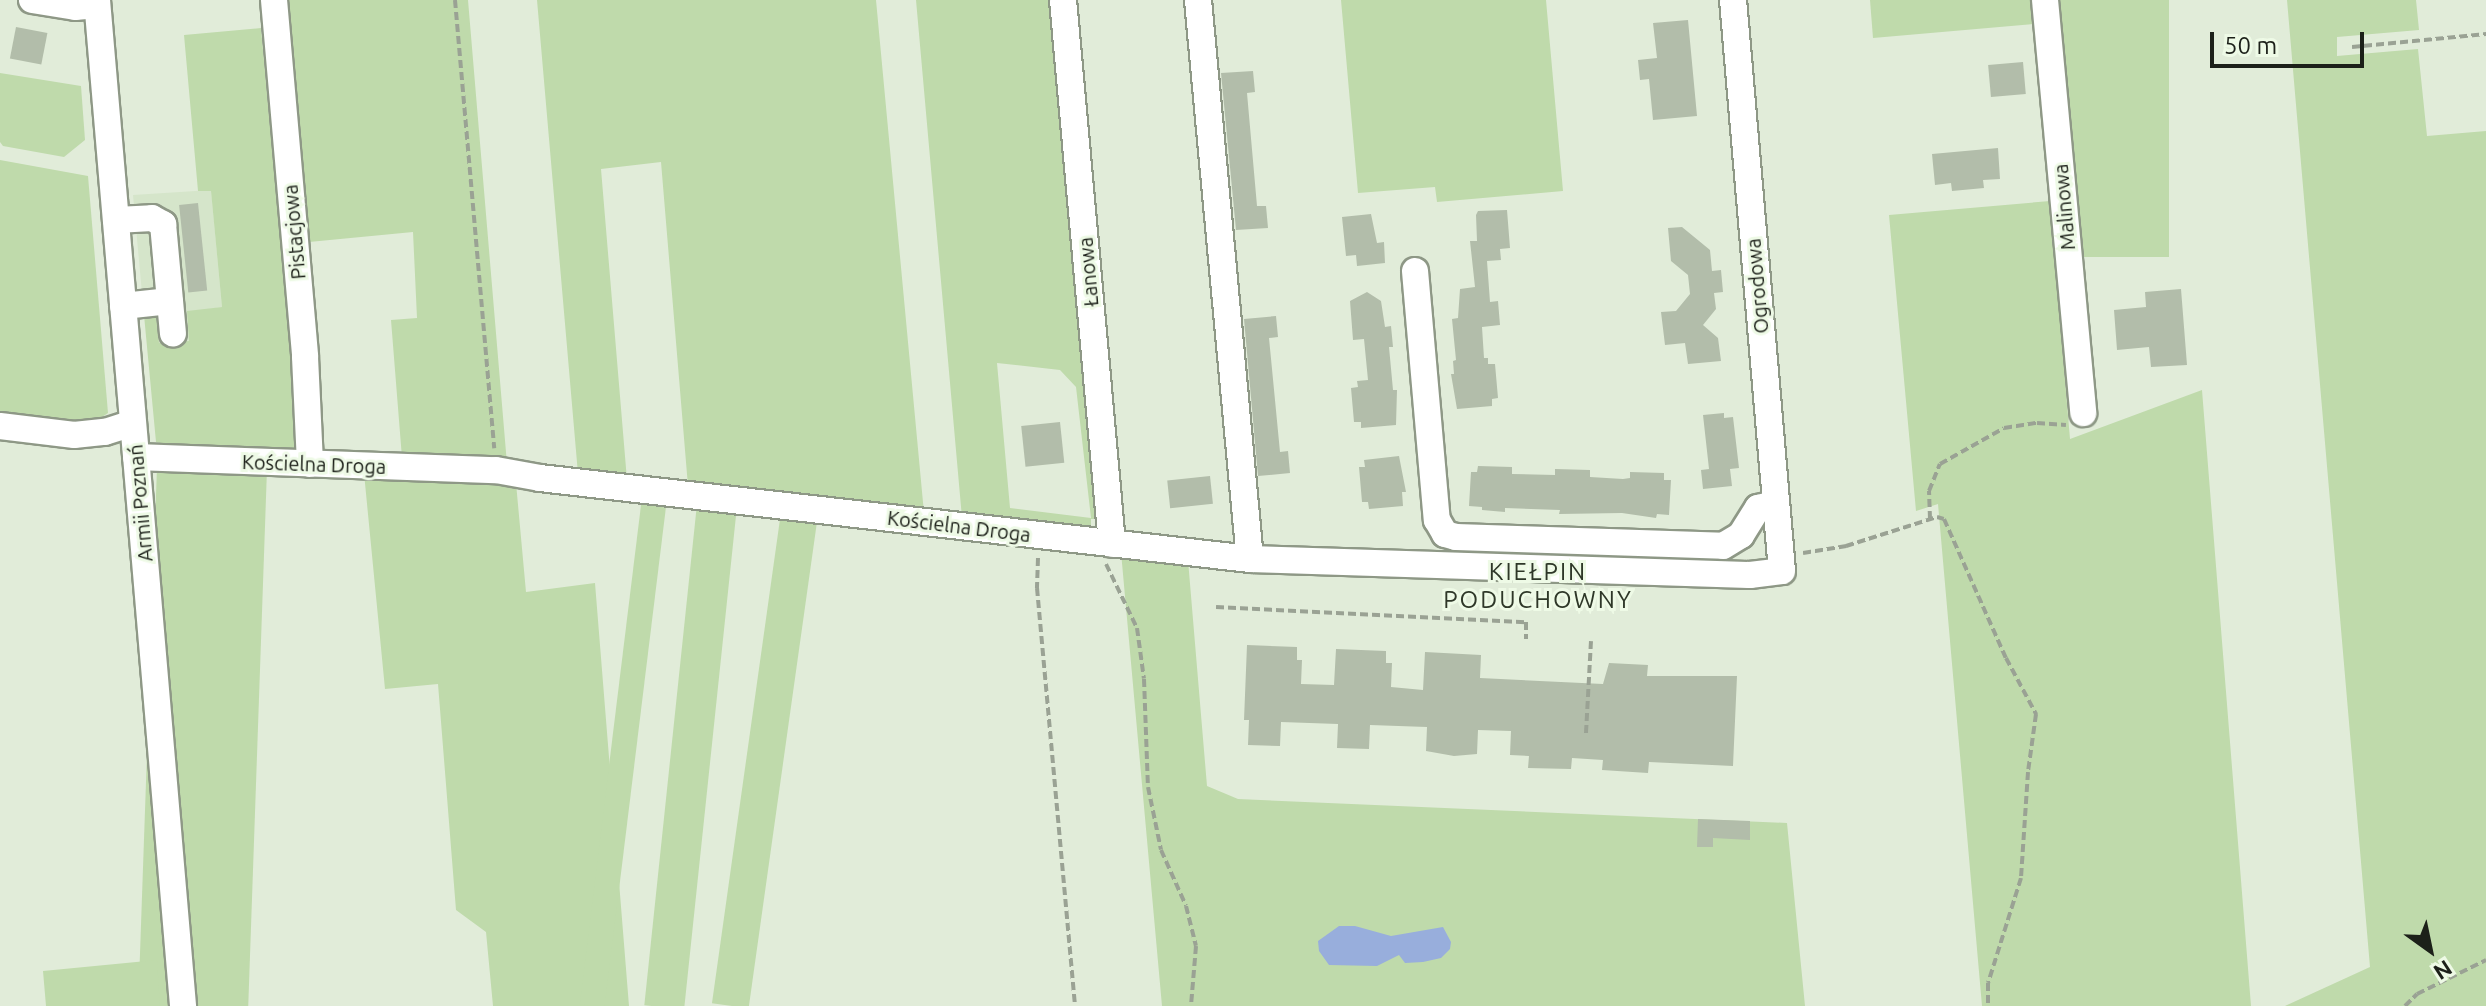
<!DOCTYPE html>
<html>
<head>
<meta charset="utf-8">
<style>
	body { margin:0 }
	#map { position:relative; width:2486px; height:1006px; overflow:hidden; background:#e1ecd9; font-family:Ubuntu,sans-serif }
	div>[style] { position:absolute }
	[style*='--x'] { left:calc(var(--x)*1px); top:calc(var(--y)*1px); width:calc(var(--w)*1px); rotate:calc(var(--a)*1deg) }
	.built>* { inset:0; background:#d5e5ca }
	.green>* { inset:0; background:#bfdaab; transform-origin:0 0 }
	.water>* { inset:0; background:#98aedc }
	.building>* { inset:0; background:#b2bdaa; transform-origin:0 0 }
	.path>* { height:4px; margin-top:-2px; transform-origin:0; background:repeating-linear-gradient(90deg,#9aa294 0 8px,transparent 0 12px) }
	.roads { filter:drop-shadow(2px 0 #8e9886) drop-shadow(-2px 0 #8e9886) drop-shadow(0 2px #8e9886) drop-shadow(0 -2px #8e9886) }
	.minor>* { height:26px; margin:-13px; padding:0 13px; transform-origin:13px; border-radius:13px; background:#fff }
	span { translate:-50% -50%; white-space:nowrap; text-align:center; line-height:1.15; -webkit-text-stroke:6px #eefae6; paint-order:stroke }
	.street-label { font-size:20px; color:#1c2019 }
	.quarter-label { font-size:24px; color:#2e3728; letter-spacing:2px }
	.north { position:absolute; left:2390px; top:910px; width:80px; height:80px; -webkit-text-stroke:6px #eefae6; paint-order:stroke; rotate:147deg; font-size:22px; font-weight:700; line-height:32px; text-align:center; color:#1c2019 }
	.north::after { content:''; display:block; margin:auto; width:28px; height:36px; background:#1c2019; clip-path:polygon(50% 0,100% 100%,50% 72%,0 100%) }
	.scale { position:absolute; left:2210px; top:32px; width:154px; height:36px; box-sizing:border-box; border:4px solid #1c2019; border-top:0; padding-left:10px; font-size:24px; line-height:28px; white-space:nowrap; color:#1c2019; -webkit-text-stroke:6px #eefae6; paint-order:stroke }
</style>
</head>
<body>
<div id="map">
	<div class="built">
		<i style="clip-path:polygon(211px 190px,222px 307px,209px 309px,189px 341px,159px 343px,144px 315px,133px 195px)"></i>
	</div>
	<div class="green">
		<i style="clip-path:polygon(284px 0,468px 0,507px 464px,402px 458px,391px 320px,417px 318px,413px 232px,309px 242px)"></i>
		<i style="clip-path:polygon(537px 0,876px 0,924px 513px,688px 486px,661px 162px,601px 169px,627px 480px,578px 474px)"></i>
		<i style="clip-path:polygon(evenodd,916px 0,1056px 0,1101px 519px,1091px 519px,1091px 535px,962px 518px,916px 0,997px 363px,1060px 370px,1076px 387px,1091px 518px,1010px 508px,997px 363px)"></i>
		<i style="clip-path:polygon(1341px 0,1546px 0,1563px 191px,1437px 202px,1435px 187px,1358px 193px)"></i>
		<i style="clip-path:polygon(1870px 0,2032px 0,2034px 24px,1873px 38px)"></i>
		<i style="left:2048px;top:0;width:121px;height:257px"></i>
		<i style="clip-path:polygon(2287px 0,2416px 0,2419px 30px,2337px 37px,2337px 56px,2418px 49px,2427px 136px,2486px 131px,2486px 1006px,2285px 1006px,2370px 967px)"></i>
		<i style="clip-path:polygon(261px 28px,300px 454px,188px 451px,156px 442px,144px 315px,156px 314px,159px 343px,189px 341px,187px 311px,222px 307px,211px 191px,198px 191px,184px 35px)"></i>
		<i style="clip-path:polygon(0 73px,81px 86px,85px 140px,64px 157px,3px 146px,0 142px)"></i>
		<i style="clip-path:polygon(0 160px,88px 176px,108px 413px,99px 419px,84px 422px,0 412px)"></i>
		<i style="clip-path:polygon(2050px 201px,2070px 439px,2202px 390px,2251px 1006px,1982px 1006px,1938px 504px,1916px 511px,1889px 215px)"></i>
		<i style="left:157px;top:467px;width:110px;height:541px;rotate:2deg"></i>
		<i style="clip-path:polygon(364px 473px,516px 483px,526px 592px,595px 583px,629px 1006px,493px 1006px,486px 932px,456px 910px,438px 684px,385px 689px)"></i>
		<i style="left:642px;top:497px;width:25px;height:511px;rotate:7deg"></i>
		<i style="left:697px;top:504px;width:40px;height:504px;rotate:6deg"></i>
		<i style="left:781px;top:512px;width:37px;height:496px;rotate:8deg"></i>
		<i style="clip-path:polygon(1121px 552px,1188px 560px,1207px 786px,1238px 799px,1787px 823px,1805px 1006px,1162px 1006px)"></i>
		<i style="clip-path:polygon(157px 960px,160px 1006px,46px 1006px,43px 971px)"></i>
	</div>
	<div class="water">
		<i style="clip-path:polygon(1339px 926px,1355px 926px,1391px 936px,1443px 927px,1451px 942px,1450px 949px,1441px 958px,1423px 962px,1405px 963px,1399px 955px,1377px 966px,1329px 965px,1319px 951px,1318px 941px)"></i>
	</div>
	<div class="building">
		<i style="clip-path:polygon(1688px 20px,1697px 116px,1653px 120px,1649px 79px,1640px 80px,1638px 60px,1657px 58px,1653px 23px)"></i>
		<i style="left:16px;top:27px;width:32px;height:32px;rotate:11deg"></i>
		<i style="left:2023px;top:62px;width:32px;height:35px;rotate:85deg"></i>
		<i style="clip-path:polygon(1253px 71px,1255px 92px,1247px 93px,1257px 206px,1266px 206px,1268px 228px,1236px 230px,1221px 73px)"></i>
		<i style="clip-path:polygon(1998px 148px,2000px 179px,1983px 180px,1984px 188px,1952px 191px,1951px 183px,1935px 185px,1932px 154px)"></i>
		<i style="left:198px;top:203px;width:88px;height:19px;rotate:84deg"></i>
		<i style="clip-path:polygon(1507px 210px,1510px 248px,1500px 249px,1501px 260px,1487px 261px,1490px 302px,1498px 301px,1500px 325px,1482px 327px,1484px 358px,1488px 358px,1488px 364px,1495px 364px,1498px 398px,1492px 399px,1492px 406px,1457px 409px,1451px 374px,1454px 374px,1453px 361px,1456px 360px,1452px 319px,1458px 318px,1460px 289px,1475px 287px,1470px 241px,1477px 241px,1476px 215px,1478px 211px)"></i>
		<i style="clip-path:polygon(1371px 214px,1377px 243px,1384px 242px,1385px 263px,1357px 266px,1356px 255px,1346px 256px,1342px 217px)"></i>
		<i style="clip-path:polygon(1682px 227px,1710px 250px,1712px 271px,1721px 270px,1723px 292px,1714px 293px,1716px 309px,1703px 325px,1718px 338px,1721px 361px,1688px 364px,1685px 343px,1665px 345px,1661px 312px,1676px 311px,1690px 294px,1688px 275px,1671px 261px,1668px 228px)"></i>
		<i style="clip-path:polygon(2181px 289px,2187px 365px,2151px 367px,2149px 347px,2117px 350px,2114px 310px,2146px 307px,2145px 292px)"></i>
		<i style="clip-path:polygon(1367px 292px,1381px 301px,1385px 327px,1391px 326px,1393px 347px,1389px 347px,1393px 390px,1397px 390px,1396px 425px,1361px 428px,1361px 422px,1354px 422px,1351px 388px,1358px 387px,1357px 381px,1368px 380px,1364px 339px,1353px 340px,1350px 301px)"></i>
		<i style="clip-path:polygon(1276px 316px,1278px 337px,1269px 338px,1280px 452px,1288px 451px,1290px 473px,1258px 476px,1244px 319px)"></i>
		<i style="clip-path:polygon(1724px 413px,1724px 418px,1733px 417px,1739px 468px,1730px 469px,1732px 486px,1703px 489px,1701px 470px,1709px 469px,1703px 415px)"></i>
		<i style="left:1060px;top:422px;width:41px;height:39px;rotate:84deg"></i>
		<i style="clip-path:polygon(1399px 456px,1406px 492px,1402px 492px,1403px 506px,1369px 509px,1368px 502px,1362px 502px,1359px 467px,1365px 467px,1364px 460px)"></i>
		<i style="clip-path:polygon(1478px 466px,1512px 467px,1512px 474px,1555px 475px,1555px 469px,1590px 470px,1590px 477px,1623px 479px,1630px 478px,1630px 472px,1664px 473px,1664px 480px,1671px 480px,1669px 515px,1657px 514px,1656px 518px,1622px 513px,1559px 514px,1560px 510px,1505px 508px,1505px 512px,1482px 510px,1482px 507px,1469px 506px,1471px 472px,1477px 472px)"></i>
		<i style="left:1210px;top:476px;width:28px;height:43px;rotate:84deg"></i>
		<i style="clip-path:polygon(1247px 645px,1297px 647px,1297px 660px,1302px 660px,1301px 684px,1334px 685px,1336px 649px,1386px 651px,1386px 663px,1392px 663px,1391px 687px,1423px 690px,1425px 652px,1481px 655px,1480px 678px,1603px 684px,1609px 663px,1648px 665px,1647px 676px,1737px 676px,1733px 766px,1649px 762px,1648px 773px,1602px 770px,1603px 760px,1572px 758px,1571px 769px,1528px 768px,1529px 756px,1510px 755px,1511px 731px,1478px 730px,1477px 754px,1454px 756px,1426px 751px,1427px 727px,1370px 725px,1369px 749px,1337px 748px,1338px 724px,1281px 722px,1280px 746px,1248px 745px,1249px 720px,1244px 720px)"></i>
		<i style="clip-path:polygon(1698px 819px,1750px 821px,1750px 840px,1713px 838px,1713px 847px,1697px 847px)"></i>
	</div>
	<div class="path">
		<i style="--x:455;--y:0;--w:450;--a:85"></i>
		<i style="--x:2352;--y:47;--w:135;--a:-5.5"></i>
		<i style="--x:1930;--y:519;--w:28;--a:-92"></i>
		<i style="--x:1929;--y:491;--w:29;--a:-68"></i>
		<i style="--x:1940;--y:464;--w:73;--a:-29.4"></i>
		<i style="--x:2004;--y:428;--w:33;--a:-9"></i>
		<i style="--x:2037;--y:423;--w:29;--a:4"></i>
		<i style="--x:1803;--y:553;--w:44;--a:-9.2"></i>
		<i style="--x:1846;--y:546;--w:96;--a:-17.7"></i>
		<i style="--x:1937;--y:517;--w:7;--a:16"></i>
		<i style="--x:1944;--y:519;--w:152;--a:66"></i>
		<i style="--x:2006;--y:658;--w:64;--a:61.8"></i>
		<i style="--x:2036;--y:714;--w:59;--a:97.9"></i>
		<i style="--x:2028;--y:772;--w:106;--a:93.8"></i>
		<i style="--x:2021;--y:878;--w:110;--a:107.4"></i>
		<i style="--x:1988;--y:983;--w:23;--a:90"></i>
		<i style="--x:1038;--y:558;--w:30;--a:92"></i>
		<i style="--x:1037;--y:588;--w:420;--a:84.8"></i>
		<i style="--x:1106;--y:564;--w:71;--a:64.2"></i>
		<i style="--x:1137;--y:628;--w:51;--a:82.2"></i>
		<i style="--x:1144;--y:679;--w:108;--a:87.9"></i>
		<i style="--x:1148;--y:787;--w:64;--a:78.3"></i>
		<i style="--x:1161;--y:850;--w:61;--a:65.9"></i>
		<i style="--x:1186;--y:906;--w:41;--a:76"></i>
		<i style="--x:1196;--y:946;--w:60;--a:94.8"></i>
		<i style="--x:1216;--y:607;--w:310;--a:2.8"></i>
		<i style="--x:1526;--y:622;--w:17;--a:90"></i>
		<i style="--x:1586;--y:733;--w:92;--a:-86.9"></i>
		<i style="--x:2405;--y:1006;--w:17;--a:-45"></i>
		<i style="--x:2417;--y:994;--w:77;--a:-26.2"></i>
	</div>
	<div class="roads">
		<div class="minor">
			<i style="--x:32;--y:0;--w:44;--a:9.2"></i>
			<i style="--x:75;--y:7;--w:22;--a:-5"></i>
			<i style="--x:97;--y:0;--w:1010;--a:85.11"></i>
			<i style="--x:274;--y:0;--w:358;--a:85"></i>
			<i style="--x:305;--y:357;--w:107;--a:87.3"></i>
			<i style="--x:1063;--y:0;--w:546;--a:84.85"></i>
			<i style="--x:1198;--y:0;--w:561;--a:84.69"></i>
			<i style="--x:2045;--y:0;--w:415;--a:84.7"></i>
			<i style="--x:116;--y:220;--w:36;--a:-3"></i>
			<i style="--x:152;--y:218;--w:13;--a:29"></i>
			<i style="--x:163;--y:224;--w:110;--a:84.8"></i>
			<i style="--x:1415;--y:271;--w:250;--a:85"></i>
			<i style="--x:1437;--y:520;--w:16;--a:60"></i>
			<i style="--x:1445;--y:534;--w:11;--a:15"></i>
			<i style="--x:1456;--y:537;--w:267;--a:1.9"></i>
			<i style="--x:1723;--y:546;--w:21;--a:-31"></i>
			<i style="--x:1741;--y:535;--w:32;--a:-58"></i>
			<i style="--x:1758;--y:508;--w:17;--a:-13"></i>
			<i style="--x:123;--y:306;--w:47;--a:-6.1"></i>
			<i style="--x:0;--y:426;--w:75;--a:6.9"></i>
			<i style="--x:74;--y:435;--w:31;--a:-6"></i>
			<i style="--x:105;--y:432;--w:29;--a:-18"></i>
			<i style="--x:136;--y:457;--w:360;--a:2.1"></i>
			<i style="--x:496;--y:470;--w:45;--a:10.3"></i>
			<i style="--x:540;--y:478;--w:715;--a:6.51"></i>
			<i style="--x:1250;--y:559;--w:500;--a:1.83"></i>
			<i style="--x:1750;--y:575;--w:32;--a:-7"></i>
			<i style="--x:1782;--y:571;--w:573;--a:-94.9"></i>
		</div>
	</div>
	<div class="street-label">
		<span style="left:2064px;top:207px;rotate:-95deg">Malinowa</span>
		<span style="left:294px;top:232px;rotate:-95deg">Pistacjowa</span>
		<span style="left:1088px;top:272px;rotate:-95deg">Łanowa</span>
		<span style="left:1757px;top:286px;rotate:-95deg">Ogrodowa</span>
		<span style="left:314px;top:464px;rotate:2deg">Kościelna Droga</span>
		<span style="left:140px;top:503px;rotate:-95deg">Armii Poznań</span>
		<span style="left:959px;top:526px;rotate:7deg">Kościelna Droga</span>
	</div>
	<div class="quarter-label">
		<span style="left:1538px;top:586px">KIEŁPIN<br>PODUCHOWNY</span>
	</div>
	<div class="north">N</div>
	<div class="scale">50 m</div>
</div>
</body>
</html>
